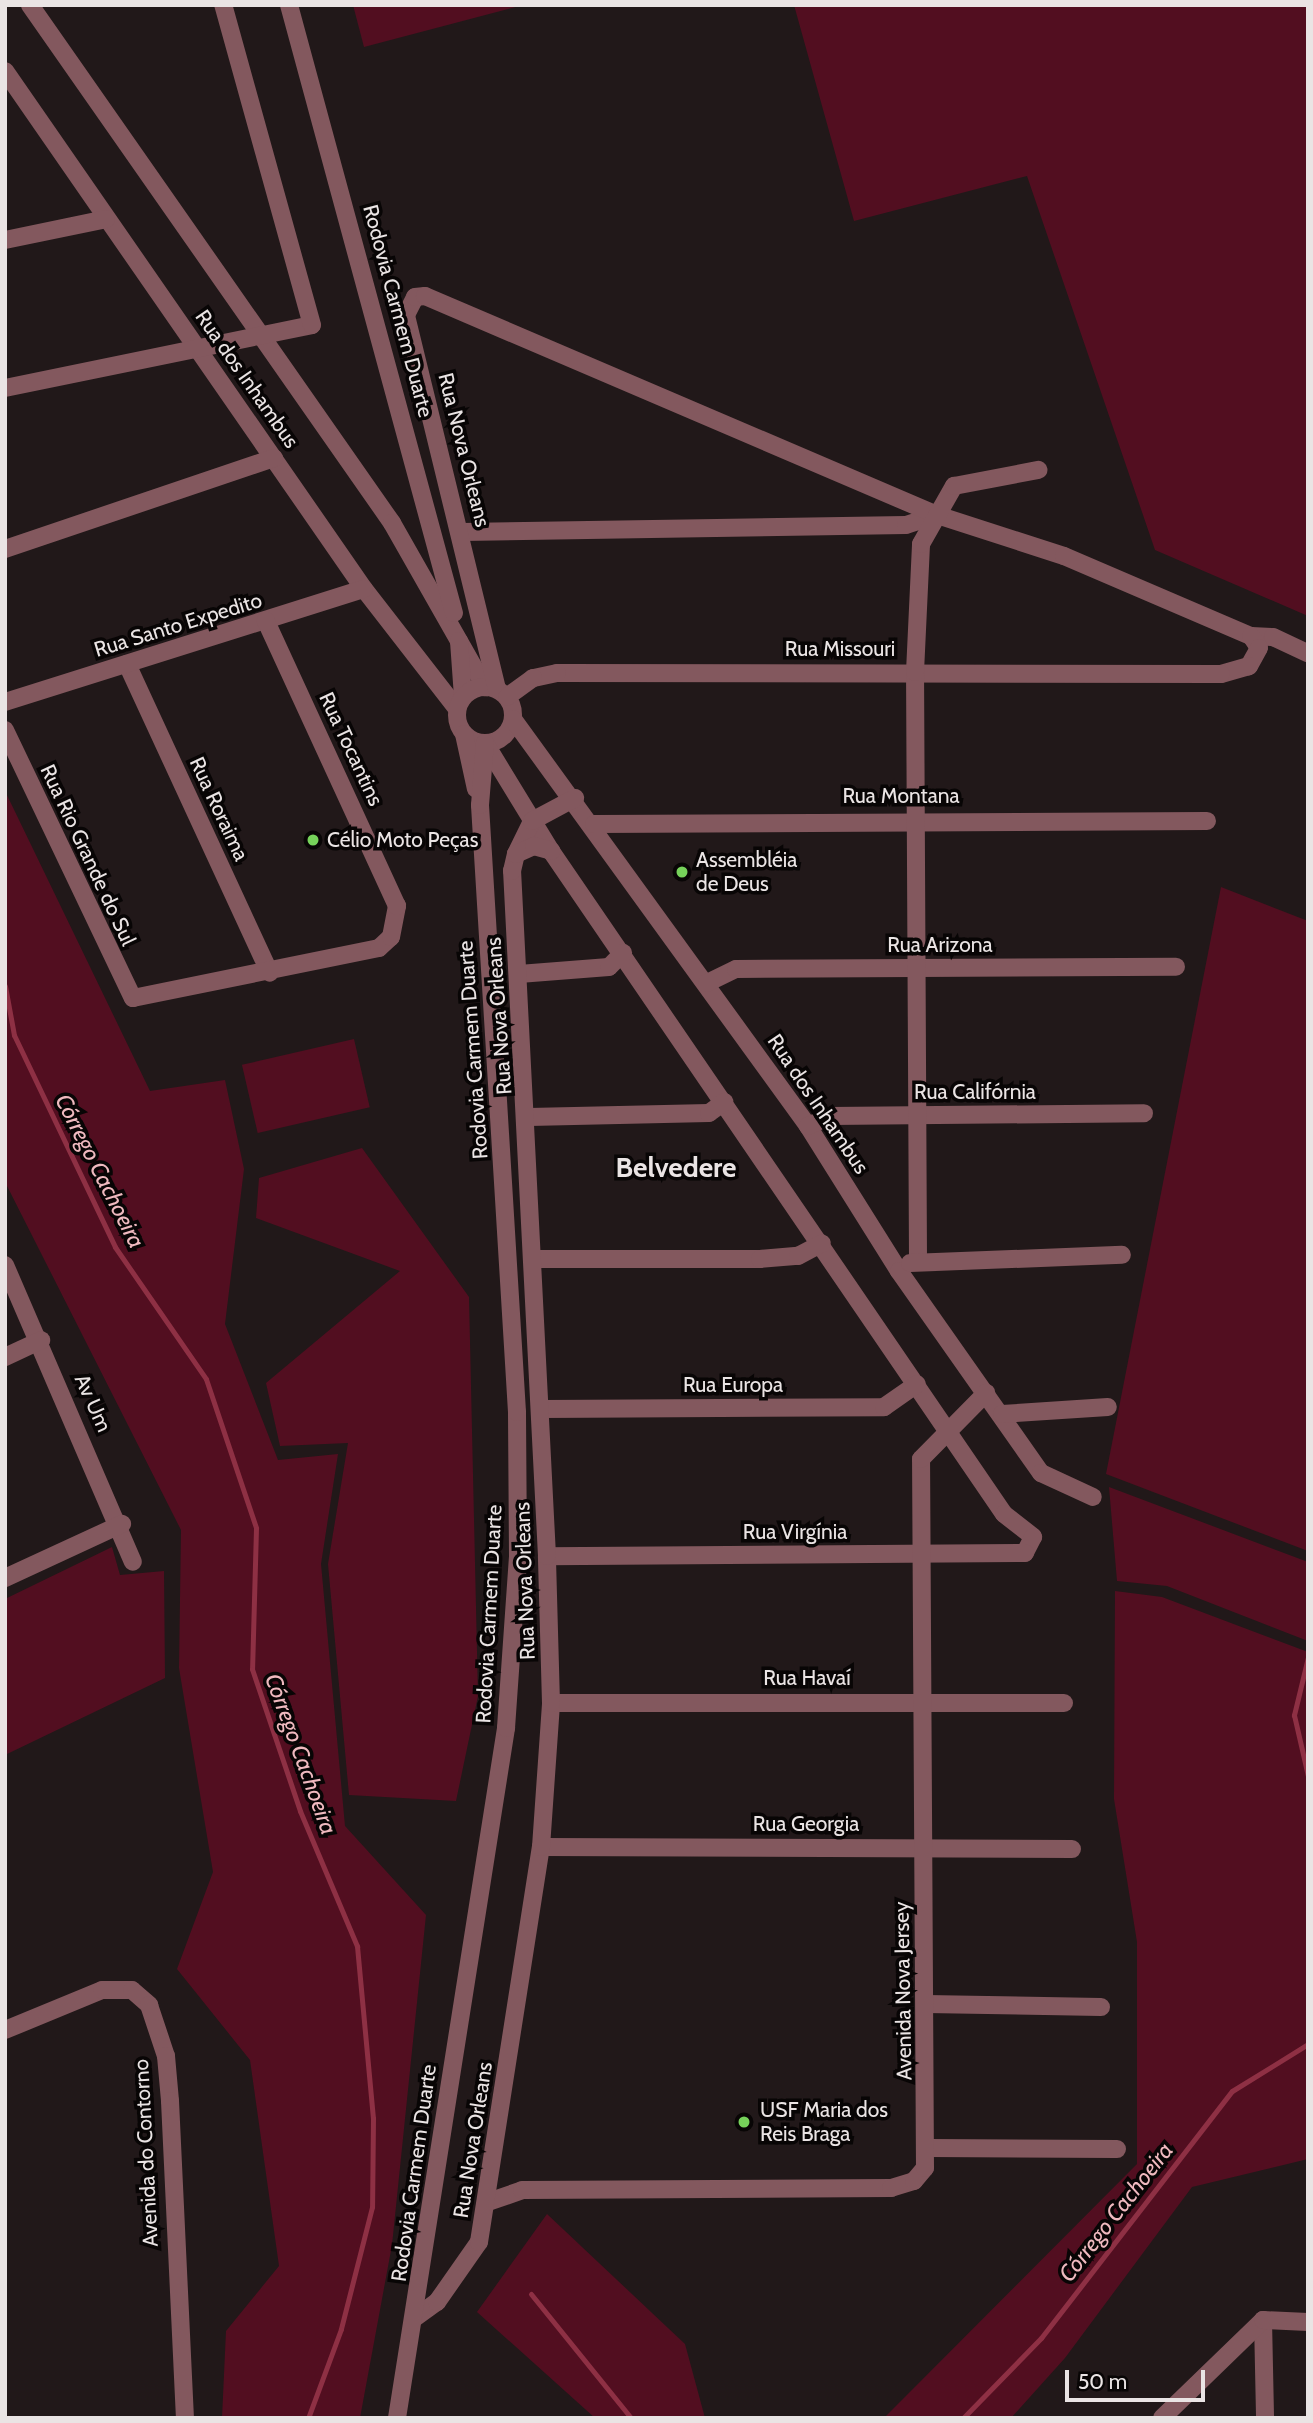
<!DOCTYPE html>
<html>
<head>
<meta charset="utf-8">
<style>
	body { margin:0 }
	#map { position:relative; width:1313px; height:2423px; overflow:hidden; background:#211819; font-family:Cabin,sans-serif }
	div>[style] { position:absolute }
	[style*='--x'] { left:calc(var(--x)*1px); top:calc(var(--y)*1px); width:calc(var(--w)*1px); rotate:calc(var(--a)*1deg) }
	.green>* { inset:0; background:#520e20; transform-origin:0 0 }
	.stream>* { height:5px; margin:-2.5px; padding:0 2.5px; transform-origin:2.5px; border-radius:2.5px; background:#8e3044 }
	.minor>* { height:18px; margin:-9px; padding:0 9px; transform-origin:9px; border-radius:9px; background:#83585e }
	.minor>.ring { margin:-9px; padding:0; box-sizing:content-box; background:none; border:18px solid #83585e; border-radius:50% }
	.dots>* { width:19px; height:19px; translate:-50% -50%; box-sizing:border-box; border:4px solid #080505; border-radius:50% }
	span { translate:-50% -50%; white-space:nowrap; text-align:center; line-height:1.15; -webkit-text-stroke:7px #080505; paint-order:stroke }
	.street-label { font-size:21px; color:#eae4e4 }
	.poi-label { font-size:21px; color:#eae4e4 }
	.left { translate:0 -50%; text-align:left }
	.water-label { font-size:23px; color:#efb9bf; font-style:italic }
	.district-label { font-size:28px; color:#eae4e4; font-weight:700 }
	.frame { position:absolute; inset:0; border:7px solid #eae4e4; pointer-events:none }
	.scale { position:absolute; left:1065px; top:2370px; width:140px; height:32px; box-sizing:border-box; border:4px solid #eae4e4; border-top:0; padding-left:9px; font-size:21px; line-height:24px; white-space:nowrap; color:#eae4e4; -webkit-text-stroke:5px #080505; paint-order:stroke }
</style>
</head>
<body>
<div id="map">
	<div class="green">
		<i style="clip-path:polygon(353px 5px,523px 5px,364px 47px)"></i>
		<i style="clip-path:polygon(794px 5px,1308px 5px,1308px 616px,1155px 550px,1027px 176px,854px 221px)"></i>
		<i style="clip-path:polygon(5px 791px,150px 1091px,225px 1080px,244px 1169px,225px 1324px,278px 1460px,338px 1454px,321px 1564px,345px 1826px,426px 1915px,392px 2245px,360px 2418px,222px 2418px,226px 2331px,279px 2266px,250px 2060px,177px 1969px,213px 1872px,179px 1668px,181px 1530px,5px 1182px)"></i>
		<i style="clip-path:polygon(1221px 887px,1308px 921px,1308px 1551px,1106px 1474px)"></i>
		<i style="left:354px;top:1039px;width:70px;height:115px;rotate:77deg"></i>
		<i style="clip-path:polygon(362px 1148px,469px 1297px,478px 1696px,456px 1801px,349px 1795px,328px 1564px,348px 1443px,280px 1446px,266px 1383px,400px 1271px,256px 1218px,259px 1178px)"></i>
		<i style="clip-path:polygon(1109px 1487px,1308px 1562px,1308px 1641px,1167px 1586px,1117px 1581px)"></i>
		<i style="clip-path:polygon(112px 1547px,120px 1575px,164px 1571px,165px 1678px,5px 1755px,5px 1599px)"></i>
		<i style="clip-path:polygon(1115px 1591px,1162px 1597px,1308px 1652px,1308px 2159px,1192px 2187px,1065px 2358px,1011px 2418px,884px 2418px,1137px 2164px,1137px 1942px,1114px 1799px)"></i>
		<i style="clip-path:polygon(547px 2214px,685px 2344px,705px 2418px,595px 2418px,477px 2312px)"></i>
	</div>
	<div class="stream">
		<i style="--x:5;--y:986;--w:50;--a:79.6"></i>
		<i style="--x:14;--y:1035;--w:235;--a:64.5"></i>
		<i style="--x:115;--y:1247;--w:160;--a:55.4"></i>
		<i style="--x:206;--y:1379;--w:157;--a:71.4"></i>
		<i style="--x:256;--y:1528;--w:141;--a:91.6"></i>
		<i style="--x:252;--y:1669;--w:150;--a:71.3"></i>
		<i style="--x:300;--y:1811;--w:147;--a:67.1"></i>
		<i style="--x:357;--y:1946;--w:173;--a:84.7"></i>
		<i style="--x:373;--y:2118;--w:89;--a:90.6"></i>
		<i style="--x:372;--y:2207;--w:126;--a:104.3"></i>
		<i style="--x:341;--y:2329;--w:95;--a:110.3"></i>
		<i style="--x:1308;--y:1657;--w:60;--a:103.6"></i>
		<i style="--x:1294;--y:1715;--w:63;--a:77.1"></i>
		<i style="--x:531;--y:2294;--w:159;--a:51.1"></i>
		<i style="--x:963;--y:2418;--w:112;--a:-45.7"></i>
		<i style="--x:1041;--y:2338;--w:312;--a:-52.3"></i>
		<i style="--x:1232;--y:2091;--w:89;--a:-31.7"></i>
	</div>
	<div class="minor">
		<i style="--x:30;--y:5;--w:632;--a:55.05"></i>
		<i style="--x:392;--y:523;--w:189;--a:60.4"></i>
		<i style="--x:289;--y:5;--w:630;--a:74.82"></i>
		<i style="--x:5;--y:71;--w:630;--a:55.28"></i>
		<i style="--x:364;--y:589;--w:152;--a:52.2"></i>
		<i style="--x:5;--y:240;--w:103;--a:-11.7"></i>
		<i style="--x:5;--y:388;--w:313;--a:-11.6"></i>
		<i style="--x:312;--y:325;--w:332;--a:-105.5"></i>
		<i style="--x:462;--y:532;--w:444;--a:-0.9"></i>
		<i style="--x:906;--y:525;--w:33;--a:-18"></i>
		<i style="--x:5;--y:549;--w:284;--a:-18.7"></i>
		<i style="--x:1251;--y:636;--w:22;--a:3"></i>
		<i style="--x:1273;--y:637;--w:38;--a:25"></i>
		<i style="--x:459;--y:641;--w:56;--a:85.9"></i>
		<i style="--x:127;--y:664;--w:340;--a:65.2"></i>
		<i class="ring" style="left:457px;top:687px;width:38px;height:38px"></i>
		<i style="--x:497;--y:689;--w:385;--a:-103.7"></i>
		<i style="--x:406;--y:315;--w:20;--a:-63"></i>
		<i style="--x:415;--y:297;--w:10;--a:-6"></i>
		<i style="--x:425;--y:296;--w:557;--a:23.16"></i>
		<i style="--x:937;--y:515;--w:133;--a:17.9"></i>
		<i style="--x:1064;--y:556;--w:203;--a:23.2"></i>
		<i style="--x:1251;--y:636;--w:14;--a:56"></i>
		<i style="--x:1259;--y:648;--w:21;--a:119"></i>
		<i style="--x:1249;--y:666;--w:29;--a:164"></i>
		<i style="--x:1221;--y:674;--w:664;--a:-179.91"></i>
		<i style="--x:557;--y:673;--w:25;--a:168"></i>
		<i style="--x:533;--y:678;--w:32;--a:144"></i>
		<i style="--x:5;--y:702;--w:376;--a:-17.5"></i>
		<i style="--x:513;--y:719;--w:503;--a:54.06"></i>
		<i style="--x:808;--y:1126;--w:171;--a:57.9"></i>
		<i style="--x:899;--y:1271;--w:247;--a:54.9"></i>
		<i style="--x:1041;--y:1473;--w:57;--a:24.8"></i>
		<i style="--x:5;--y:730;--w:297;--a:64.5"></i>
		<i style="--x:133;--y:998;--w:251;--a:-11.5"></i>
		<i style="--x:379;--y:948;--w:16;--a:-43"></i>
		<i style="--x:391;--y:937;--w:32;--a:-79"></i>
		<i style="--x:397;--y:906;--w:314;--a:-114.7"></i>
		<i style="--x:464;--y:734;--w:56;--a:77.7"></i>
		<i style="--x:485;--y:743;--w:127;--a:58.6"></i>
		<i style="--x:551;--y:851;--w:803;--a:55.66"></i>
		<i style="--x:1004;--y:1514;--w:37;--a:38"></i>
		<i style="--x:1033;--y:1537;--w:18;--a:117"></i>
		<i style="--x:1025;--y:1553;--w:478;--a:179.6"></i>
		<i style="--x:594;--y:824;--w:613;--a:-0.28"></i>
		<i style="--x:516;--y:854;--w:37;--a:-64"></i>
		<i style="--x:532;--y:821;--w:49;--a:-28.1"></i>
		<i style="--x:519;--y:974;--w:90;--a:-4.4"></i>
		<i style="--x:609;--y:967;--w:20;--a:-45"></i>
		<i style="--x:707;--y:983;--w:32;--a:-26"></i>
		<i style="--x:736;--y:969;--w:440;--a:-0.3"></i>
		<i style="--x:529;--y:1117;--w:180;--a:-1.3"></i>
		<i style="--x:709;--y:1113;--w:19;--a:-36"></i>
		<i style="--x:808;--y:1126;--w:24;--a:-24"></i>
		<i style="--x:830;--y:1116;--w:314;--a:-0.5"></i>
		<i style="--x:918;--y:1258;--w:586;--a:-90.29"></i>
		<i style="--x:915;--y:672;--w:128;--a:-87.3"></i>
		<i style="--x:921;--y:544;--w:67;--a:-60.4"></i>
		<i style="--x:954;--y:486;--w:86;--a:-10.8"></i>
		<i style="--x:537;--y:1259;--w:223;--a:0"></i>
		<i style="--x:760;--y:1259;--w:38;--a:-5"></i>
		<i style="--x:798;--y:1256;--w:27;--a:-28"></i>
		<i style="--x:910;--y:1263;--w:212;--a:-2.2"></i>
		<i style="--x:5;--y:1265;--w:323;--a:66.7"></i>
		<i style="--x:5;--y:1357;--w:40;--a:-25"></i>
		<i style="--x:542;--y:1409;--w:342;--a:-0.3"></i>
		<i style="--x:884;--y:1407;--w:40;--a:-34.9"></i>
		<i style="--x:1002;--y:1414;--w:106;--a:-3.8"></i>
		<i style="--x:5;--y:1578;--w:129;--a:-24.8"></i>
		<i style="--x:551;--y:1703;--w:513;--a:0"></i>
		<i style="--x:541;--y:1847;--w:531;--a:0.22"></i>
		<i style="--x:926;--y:2004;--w:175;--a:1"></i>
		<i style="--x:5;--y:2030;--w:105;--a:-22.4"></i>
		<i style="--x:102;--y:1990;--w:30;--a:0"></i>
		<i style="--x:132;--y:1990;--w:23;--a:41"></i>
		<i style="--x:149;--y:2005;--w:54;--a:71.6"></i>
		<i style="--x:166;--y:2056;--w:45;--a:84.9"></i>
		<i style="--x:170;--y:2101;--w:317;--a:87.3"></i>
		<i style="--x:929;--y:2148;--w:188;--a:0.3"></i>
		<i style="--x:488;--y:2202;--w:36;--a:-19"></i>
		<i style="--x:522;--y:2190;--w:369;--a:-0.3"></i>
		<i style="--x:891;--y:2188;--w:24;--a:-17"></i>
		<i style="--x:914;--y:2181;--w:17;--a:-50"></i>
		<i style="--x:925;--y:2168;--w:709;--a:-90.32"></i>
		<i style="--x:921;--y:1459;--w:93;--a:-45.4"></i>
		<i style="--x:416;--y:2317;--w:26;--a:-36"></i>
		<i style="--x:437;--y:2302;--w:73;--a:-55"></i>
		<i style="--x:479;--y:2242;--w:400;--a:-81.1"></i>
		<i style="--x:541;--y:1847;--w:144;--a:-86"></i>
		<i style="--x:551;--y:1703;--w:147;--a:-91.6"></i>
		<i style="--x:547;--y:1556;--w:686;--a:-92.92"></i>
		<i style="--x:512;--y:871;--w:17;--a:-77"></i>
		<i style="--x:516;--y:854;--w:20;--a:-24"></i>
		<i style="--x:534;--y:846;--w:18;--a:16"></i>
		<i style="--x:1263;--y:2320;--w:98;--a:88.8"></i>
		<i style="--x:397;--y:2418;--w:699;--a:-81.02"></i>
		<i style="--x:506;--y:1728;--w:171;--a:-86"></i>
		<i style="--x:518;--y:1557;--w:145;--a:-90.4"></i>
		<i style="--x:517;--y:1412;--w:608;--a:-93.49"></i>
		<i style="--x:480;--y:805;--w:62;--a:-85.4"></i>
		<i style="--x:1162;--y:2418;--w:141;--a:-44.1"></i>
		<i style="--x:1263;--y:2320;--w:45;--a:2.5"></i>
	</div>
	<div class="dots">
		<i style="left:313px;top:840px;background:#76d25a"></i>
		<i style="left:682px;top:872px;background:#76d25a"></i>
		<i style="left:744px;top:2122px;background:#76d25a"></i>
	</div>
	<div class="street-label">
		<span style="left:398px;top:311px;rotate:75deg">Rodovia Carmem Duarte</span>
		<span style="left:247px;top:379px;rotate:55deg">Rua dos Inhambus</span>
		<span style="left:464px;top:450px;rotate:76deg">Rua Nova Orleans</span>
		<span style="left:178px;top:625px;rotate:-17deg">Rua Santo Expedito</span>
		<span style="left:840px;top:649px">Rua Missouri</span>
		<span style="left:351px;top:749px;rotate:65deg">Rua Tocantins</span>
		<span style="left:901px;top:796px">Rua Montana</span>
		<span style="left:219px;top:809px;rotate:65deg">Rua Roraima</span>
		<span style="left:88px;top:855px;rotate:65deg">Rua Rio Grande do Sul</span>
		<span style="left:940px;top:945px">Rua Arizona</span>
		<span style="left:499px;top:1016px;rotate:-94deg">Rua Nova Orleans</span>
		<span style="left:473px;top:1050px;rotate:-94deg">Rodovia Carmem Duarte</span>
		<span style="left:975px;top:1092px">Rua Califórnia</span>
		<span style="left:818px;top:1104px;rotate:56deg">Rua dos Inhambus</span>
		<span style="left:733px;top:1385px">Rua Europa</span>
		<span style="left:93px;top:1403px;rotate:66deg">Av Um</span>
		<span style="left:795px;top:1532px">Rua Virgínia</span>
		<span style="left:525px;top:1581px;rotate:-92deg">Rua Nova Orleans</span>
		<span style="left:489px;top:1614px;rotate:-87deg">Rodovia Carmem Duarte</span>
		<span style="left:807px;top:1678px">Rua Havaí</span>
		<span style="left:806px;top:1824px">Rua Georgia</span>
		<span style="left:903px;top:1991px;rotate:-91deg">Avenida Nova Jersey</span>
		<span style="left:473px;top:2140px;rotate:-81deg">Rua Nova Orleans</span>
		<span style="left:146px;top:2153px;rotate:-93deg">Avenida do Contorno</span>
		<span style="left:414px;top:2173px;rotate:-82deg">Rodovia Carmem Duarte</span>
	</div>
	<div class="poi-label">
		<span class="left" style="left:327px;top:840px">Célio Moto Peças</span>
		<span class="left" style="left:696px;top:872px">Assembléia<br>de Deus</span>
		<span class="left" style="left:760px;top:2122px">USF Maria dos<br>Reis Braga</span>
	</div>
	<div class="water-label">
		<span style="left:100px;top:1171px;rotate:63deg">Córrego Cachoeira</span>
		<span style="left:301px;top:1754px;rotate:70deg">Córrego Cachoeira</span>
		<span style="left:1116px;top:2212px;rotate:-52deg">Córrego Cachoeira</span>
	</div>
	<div class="district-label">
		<span style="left:676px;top:1167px">Belvedere</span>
	</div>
	<div class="frame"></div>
	<div class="scale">50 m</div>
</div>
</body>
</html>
